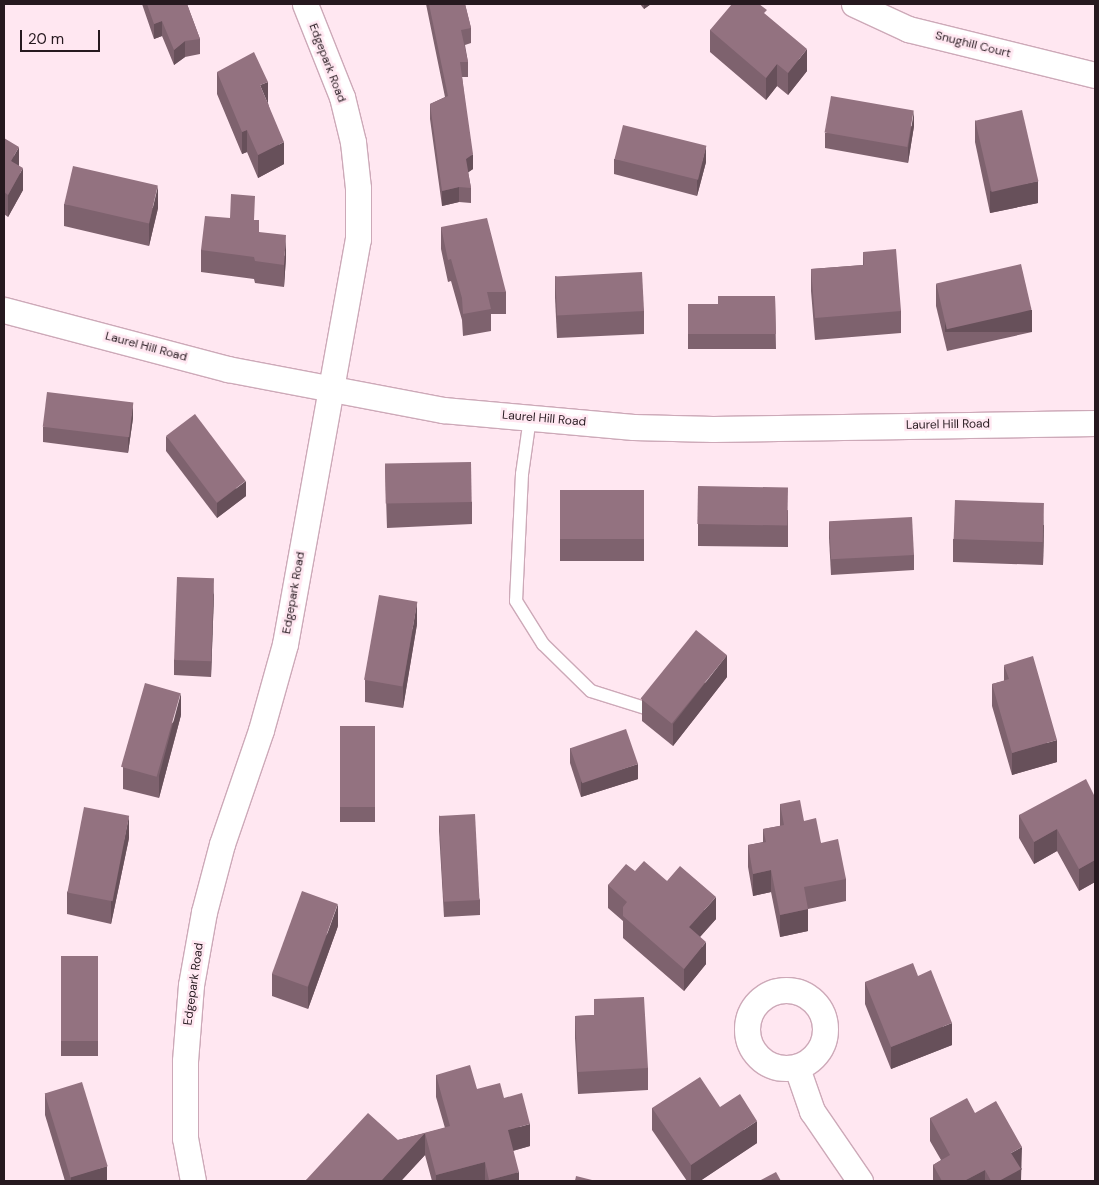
<!DOCTYPE html>
<html>
<head>
<meta charset="utf-8">
<style>
	body { margin:0 }
	#map { position:relative; width:1099px; height:1185px; overflow:hidden; background:#ffe7f1; font-family:"DM Sans",sans-serif }
	div>[style] { position:absolute }
	[style*='--x'] { left:calc(var(--x)*1px); top:calc(var(--y)*1px); width:calc(var(--w)*1px); rotate:calc(var(--a)*1deg) }
	.roads { filter:drop-shadow(1px 0 #cda9b8) drop-shadow(-1px 0 #cda9b8) drop-shadow(0 1px #cda9b8) drop-shadow(0 -1px #cda9b8) }
	.lane>* { height:12px; margin:-6px; padding:0 6px; transform-origin:6px; border-radius:6px; background:#fff }
	.street>* { height:25px; margin:-12.5px; padding:0 12.5px; transform-origin:12.5px; border-radius:12.5px; background:#fff }
	.street>.ring { margin:-12.5px; padding:0; box-sizing:content-box; background:none; border:25px solid #fff; border-radius:50% }
	.wall>* { inset:0; background:#7e626e; transform-origin:0 0 }
	.shaded-wall>* { inset:0; background:#67505a; transform-origin:0 0 }
	.building>* { inset:0; background:#937280; transform-origin:0 0 }
	span { translate:-50% -50%; white-space:nowrap; text-align:center; line-height:1.15; -webkit-text-stroke:5px #ffe7f1; paint-order:stroke }
	.street-label { font-size:12px; color:#26191f }
	.frame { position:absolute; inset:0; border:5px solid #26191f; pointer-events:none }
	.scale { position:absolute; left:20px; top:30px; width:80px; height:22px; box-sizing:border-box; border:2px solid #26191f; border-top:0; padding-left:6px; font-size:15px; line-height:18px; white-space:nowrap; color:#26191f; -webkit-text-stroke:4px #ffe7f1; paint-order:stroke }
</style>
</head>
<body>
<div id="map">
	<div class="roads">
		<div class="lane">
			<i style="--x:530;--y:418;--w:57;--a:98.1"></i>
			<i style="--x:522;--y:474;--w:127;--a:92.7"></i>
			<i style="--x:516;--y:601;--w:51;--a:57.9"></i>
			<i style="--x:543;--y:644;--w:67;--a:44.4"></i>
			<i style="--x:591;--y:691;--w:57;--a:17.5"></i>
		</div>
		<div class="street">
			<i style="--x:854;--y:4;--w:60;--a:24.8"></i>
			<i style="--x:908;--y:29;--w:193;--a:13.8"></i>
			<i style="--x:4;--y:310;--w:232;--a:14.8"></i>
			<i style="--x:228;--y:369;--w:219;--a:10.8"></i>
			<i style="--x:443;--y:410;--w:191;--a:5.1"></i>
			<i style="--x:633;--y:427;--w:80;--a:1.4"></i>
			<i style="--x:713;--y:429;--w:382;--a:-0.9"></i>
			<i class="ring" style="left:747px;top:990px;width:53px;height:53px"></i>
			<i style="--x:797;--y:1068;--w:46;--a:70.8"></i>
			<i style="--x:812;--y:1111;--w:85;--a:55.6"></i>
			<i style="--x:193;--y:1181;--w:44;--a:-100.5"></i>
			<i style="--x:185;--y:1138;--w:77;--a:-90"></i>
			<i style="--x:185;--y:1061;--w:76;--a:-85.5"></i>
			<i style="--x:191;--y:985;--w:74;--a:-79.9"></i>
			<i style="--x:204;--y:912;--w:70;--a:-75.2"></i>
			<i style="--x:222;--y:844;--w:120;--a:-71.1"></i>
			<i style="--x:261;--y:730;--w:89;--a:-74.4"></i>
			<i style="--x:285;--y:644;--w:412;--a:-79.8"></i>
			<i style="--x:358;--y:239;--w:51;--a:-90"></i>
			<i style="--x:358;--y:188;--w:46;--a:-96.2"></i>
			<i style="--x:353;--y:142;--w:46;--a:-103.7"></i>
			<i style="--x:342;--y:97;--w:100;--a:-111.7"></i>
		</div>
	</div>
	<div class="wall">
		<i style="clip-path:polygon(142px 4px,187px 4px,200px 39px,200px 54px,185px 57px,174px 65px,162px 36px,154px 39px)"></i>
		<i style="clip-path:polygon(426px 4px,465px 4px,471px 28px,471px 43px,465px 45px,468px 62px,468px 77px,462px 77px,473px 169px,468px 172px,471px 188px,471px 203px,459px 202px,442px 206px,430px 119px,430px 104px,445px 97px)"></i>
		<i style="clip-path:polygon(640px 4px,651px 4px,644px 9px)"></i>
		<i style="clip-path:polygon(767px 16px,807px 71px,788px 95px,777px 86px,766px 100px,710px 52px,710px 30px)"></i>
		<i style="clip-path:polygon(217px 72px,268px 103px,284px 164px,258px 178px,247px 152px,242px 154px,217px 94px)"></i>
		<i style="clip-path:polygon(975px 120px,1038px 203px,990px 213px,975px 142px)"></i>
		<i style="clip-path:polygon(914px 126px,908px 163px,825px 148px,825px 133px)"></i>
		<i style="clip-path:polygon(4px 138px,19px 166px,23px 190px,8px 217px,4px 214px)"></i>
		<i style="clip-path:polygon(614px 159px,706px 162px,697px 196px,614px 174px)"></i>
		<i style="clip-path:polygon(64px 204px,158px 208px,149px 246px,64px 226px)"></i>
		<i style="clip-path:polygon(230px 218px,254px 220px,259px 232px,286px 257px,284px 287px,255px 283px,254px 279px,201px 272px,201px 250px)"></i>
		<i style="clip-path:polygon(441px 227px,506px 292px,506px 314px,491px 314px,491px 331px,463px 336px,462px 320px,451px 281px,448px 282px,441px 249px)"></i>
		<i style="clip-path:polygon(863px 252px,901px 311px,901px 333px,815px 340px,811px 291px,811px 269px,863px 265px)"></i>
		<i style="clip-path:polygon(555px 276px,644px 311px,644px 334px,557px 338px,555px 298px)"></i>
		<i style="clip-path:polygon(936px 284px,1032px 332px,947px 351px,936px 306px)"></i>
		<i style="clip-path:polygon(775px 296px,776px 349px,688px 349px,688px 304px,718px 304px)"></i>
		<i style="clip-path:polygon(133px 418px,128px 453px,43px 442px,43px 427px)"></i>
		<i style="clip-path:polygon(166px 436px,246px 496px,217px 518px,166px 451px)"></i>
		<i style="clip-path:polygon(385px 465px,472px 502px,472px 524px,387px 528px)"></i>
		<i style="left:560px;top:490px;width:84px;height:71px"></i>
		<i style="clip-path:polygon(788px 510px,788px 547px,698px 546px,698px 524px)"></i>
		<i style="clip-path:polygon(829px 522px,914px 555px,914px 570px,831px 575px,829px 538px)"></i>
		<i style="clip-path:polygon(1044px 525px,1043px 565px,953px 562px,953px 539px)"></i>
		<i style="clip-path:polygon(214px 593px,211px 677px,174px 675px,174px 660px)"></i>
		<i style="clip-path:polygon(417px 624px,403px 708px,365px 702px,365px 680px)"></i>
		<i style="clip-path:polygon(1004px 665px,1057px 762px,1012px 775px,992px 706px,992px 684px,1004px 681px)"></i>
		<i style="clip-path:polygon(727px 677px,673px 746px,642px 721px,642px 699px)"></i>
		<i style="clip-path:polygon(181px 715px,159px 798px,123px 789px,123px 767px)"></i>
		<i style="left:340px;top:726px;width:35px;height:96px"></i>
		<i style="clip-path:polygon(570px 748px,638px 779px,581px 797px,570px 763px)"></i>
		<i style="clip-path:polygon(1095px 797px,1095px 882px,1079px 891px,1057px 851px,1034px 864px,1019px 838px,1019px 815px)"></i>
		<i style="clip-path:polygon(780px 804px,804px 821px,821px 843px,846px 879px,846px 901px,808px 909px,808px 931px,780px 937px,771px 892px,753px 896px,748px 867px,748px 845px,763px 842px,763px 829px,780px 826px)"></i>
		<i style="clip-path:polygon(439px 815px,480px 900px,480px 915px,444px 917px,439px 831px)"></i>
		<i style="clip-path:polygon(129px 838px,111px 924px,67px 914px,67px 892px)"></i>
		<i style="clip-path:polygon(635px 871px,667px 881px,716px 919px,700px 937px,706px 964px,684px 991px,623px 938px,623px 921px,608px 908px,608px 885px)"></i>
		<i style="clip-path:polygon(338px 926px,308px 1009px,272px 996px,272px 974px)"></i>
		<i style="left:61px;top:956px;width:37px;height:100px"></i>
		<i style="clip-path:polygon(918px 976px,952px 1045px,891px 1069px,865px 1004px,865px 982px)"></i>
		<i style="clip-path:polygon(594px 999px,648px 1068px,648px 1090px,578px 1094px,575px 1038px,575px 1016px,594px 1015px)"></i>
		<i style="clip-path:polygon(436px 1075px,504px 1098px,530px 1146px,513px 1151px,519px 1181px,432px 1181px,425px 1155px,401px 1181px,306px 1181px,306px 1180px,398px 1140px,445px 1128px,436px 1097px)"></i>
		<i style="clip-path:polygon(45px 1093px,107px 1181px,65px 1181px,45px 1115px)"></i>
		<i style="clip-path:polygon(720px 1107px,757px 1143px,700px 1181px,687px 1181px,652px 1130px,652px 1108px)"></i>
		<i style="clip-path:polygon(975px 1113px,1022px 1169px,1021px 1170px,1021px 1181px,933px 1181px,933px 1165px,941px 1160px,930px 1141px,930px 1118px)"></i>
	</div>
	<div class="shaded-wall">
		<i style="clip-path:polygon(644px 4px,651px 4px,644px 9px)"></i>
		<i style="clip-path:polygon(162px 21px,162px 36px,154px 39px,154px 24px)"></i>
		<i style="clip-path:polygon(185px 41px,185px 57px,174px 65px,174px 50px)"></i>
		<i style="clip-path:polygon(807px 49px,807px 71px,788px 95px,788px 73px)"></i>
		<i style="clip-path:polygon(777px 64px,777px 86px,766px 100px,766px 78px)"></i>
		<i style="clip-path:polygon(268px 82px,268px 104px,260px 85px)"></i>
		<i style="clip-path:polygon(914px 111px,914px 126px,908px 163px,908px 148px)"></i>
		<i style="clip-path:polygon(247px 130px,247px 152px,242px 154px,242px 132px)"></i>
		<i style="clip-path:polygon(284px 142px,284px 164px,258px 178px,258px 155px)"></i>
		<i style="clip-path:polygon(706px 146px,706px 162px,697px 196px,697px 181px)"></i>
		<i style="clip-path:polygon(19px 147px,19px 169px,11px 161px)"></i>
		<i style="clip-path:polygon(473px 154px,473px 169px,466px 174px,466px 159px)"></i>
		<i style="clip-path:polygon(23px 168px,23px 190px,8px 217px,8px 195px)"></i>
		<i style="clip-path:polygon(1038px 181px,1038px 203px,990px 213px,990px 191px)"></i>
		<i style="clip-path:polygon(158px 186px,158px 208px,149px 246px,149px 224px)"></i>
		<i style="clip-path:polygon(459px 187px,459px 202px,442px 206px,442px 191px)"></i>
		<i style="clip-path:polygon(286px 235px,286px 257px,284px 287px,284px 265px)"></i>
		<i style="left:1032px;top:310px;width:22px;height:87px;rotate:90deg"></i>
		<i style="clip-path:polygon(133px 403px,133px 418px,128px 453px,128px 438px)"></i>
		<i style="clip-path:polygon(246px 481px,246px 496px,217px 518px,217px 503px)"></i>
		<i style="clip-path:polygon(1044px 503px,1044px 525px,1043px 565px,1043px 543px)"></i>
		<i style="clip-path:polygon(214px 578px,214px 593px,211px 677px,211px 662px)"></i>
		<i style="clip-path:polygon(417px 602px,417px 624px,403px 708px,403px 686px)"></i>
		<i style="clip-path:polygon(727px 655px,727px 677px,673px 746px,673px 724px)"></i>
		<i style="clip-path:polygon(181px 693px,181px 715px,159px 798px,159px 776px)"></i>
		<i style="clip-path:polygon(1057px 740px,1057px 762px,1012px 775px,1012px 753px)"></i>
		<i style="clip-path:polygon(638px 764px,638px 779px,581px 797px,581px 782px)"></i>
		<i style="clip-path:polygon(129px 816px,129px 838px,111px 924px,111px 902px)"></i>
		<i style="clip-path:polygon(1057px 829px,1057px 851px,1034px 864px,1034px 842px)"></i>
		<i style="clip-path:polygon(1095px 860px,1095px 882px,1079px 891px,1079px 869px)"></i>
		<i style="clip-path:polygon(771px 870px,771px 892px,753px 896px,753px 874px)"></i>
		<i style="clip-path:polygon(716px 897px,716px 919px,689px 949px,689px 927px)"></i>
		<i style="clip-path:polygon(338px 904px,338px 926px,308px 1009px,308px 987px)"></i>
		<i style="clip-path:polygon(808px 909px,808px 931px,780px 937px,780px 915px)"></i>
		<i style="clip-path:polygon(706px 942px,706px 964px,684px 991px,684px 969px)"></i>
		<i style="clip-path:polygon(952px 1023px,952px 1045px,891px 1069px,891px 1047px)"></i>
		<i style="clip-path:polygon(757px 1121px,757px 1143px,700px 1181px,691px 1181px,691px 1165px)"></i>
		<i style="clip-path:polygon(530px 1124px,530px 1146px,508px 1152px,508px 1130px)"></i>
		<i style="clip-path:polygon(425px 1133px,425px 1155px,401px 1181px,381px 1181px)"></i>
		<i style="clip-path:polygon(1022px 1147px,1021px 1181px,999px 1181px,1011px 1153px)"></i>
		<i style="clip-path:polygon(485px 1162px,485px 1181px,436px 1181px,436px 1175px)"></i>
		<i style="clip-path:polygon(107px 1166px,107px 1181px,71px 1181px,71px 1177px)"></i>
		<i style="clip-path:polygon(985px 1170px,985px 1181px,964px 1181px)"></i>
		<i style="clip-path:polygon(519px 1172px,519px 1181px,489px 1181px,489px 1180px)"></i>
	</div>
	<div class="building">
		<i style="clip-path:polygon(147px 4px,187px 4px,200px 39px,185px 41px,174px 50px,162px 21px,154px 24px)"></i>
		<i style="clip-path:polygon(429px 4px,465px 4px,471px 28px,461px 30px,468px 62px,460px 62px,473px 154px,466px 159px,471px 188px,459px 187px,442px 191px,430px 104px,448px 96px)"></i>
		<i style="clip-path:polygon(732px 4px,759px 4px,767px 10px,764px 13px,807px 49px,788px 73px,777px 64px,766px 78px,710px 30px)"></i>
		<i style="clip-path:polygon(254px 52px,268px 82px,260px 85px,284px 142px,258px 155px,247px 130px,242px 132px,217px 72px)"></i>
		<i style="left:831px;top:96px;width:84px;height:37px;rotate:10deg"></i>
		<i style="left:1022px;top:110px;width:73px;height:48px;rotate:77deg"></i>
		<i style="left:623px;top:125px;width:86px;height:35px;rotate:14deg"></i>
		<i style="clip-path:polygon(4px 138px,19px 147px,11px 161px,23px 168px,8px 195px,4px 192px)"></i>
		<i style="left:73px;top:166px;width:87px;height:39px;rotate:13deg"></i>
		<i style="clip-path:polygon(231px 194px,255px 196px,254px 220px,259px 220px,259px 232px,286px 235px,284px 265px,255px 261px,254px 257px,201px 250px,205px 216px,230px 218px)"></i>
		<i style="clip-path:polygon(487px 218px,506px 292px,487px 292px,491px 309px,463px 314px,462px 298px,451px 259px,448px 260px,441px 227px)"></i>
		<i style="clip-path:polygon(896px 249px,901px 311px,815px 318px,811px 269px,864px 265px,863px 252px)"></i>
		<i style="left:1021px;top:264px;width:47px;height:87px;rotate:77deg"></i>
		<i style="left:642px;top:272px;width:39px;height:87px;rotate:87deg"></i>
		<i style="clip-path:polygon(718px 296px,775px 296px,776px 334px,688px 334px,688px 304px,718px 304px)"></i>
		<i style="left:47px;top:392px;width:87px;height:35px;rotate:7deg"></i>
		<i style="left:195px;top:414px;width:84px;height:36px;rotate:53deg"></i>
		<i style="left:471px;top:462px;width:40px;height:86px;rotate:89deg"></i>
		<i style="left:698px;top:486px;width:90px;height:38px;rotate:1deg"></i>
		<i style="left:560px;top:490px;width:84px;height:49px"></i>
		<i style="left:955px;top:500px;width:89px;height:39px;rotate:2deg"></i>
		<i style="left:912px;top:517px;width:38px;height:83px;rotate:87deg"></i>
		<i style="left:177px;top:577px;width:37px;height:83px;rotate:2deg"></i>
		<i style="left:379px;top:595px;width:39px;height:86px;rotate:10deg"></i>
		<i style="left:696px;top:630px;width:40px;height:88px;rotate:39deg"></i>
		<i style="clip-path:polygon(1033px 656px,1057px 740px,1012px 753px,992px 684px,1009px 679px,1004px 665px)"></i>
		<i style="left:145px;top:683px;width:37px;height:87px;rotate:16deg"></i>
		<i style="left:340px;top:726px;width:35px;height:81px"></i>
		<i style="left:626px;top:729px;width:37px;height:59px;rotate:71deg"></i>
		<i style="clip-path:polygon(1086px 779px,1095px 797px,1095px 860px,1079px 869px,1057px 829px,1034px 842px,1019px 815px)"></i>
		<i style="clip-path:polygon(800px 800px,804px 821px,816px 818px,821px 843px,838px 839px,846px 879px,804px 887px,808px 909px,780px 915px,771px 870px,753px 874px,748px 845px,766px 842px,763px 829px,784px 825px,780px 804px)"></i>
		<i style="left:84px;top:807px;width:46px;height:87px;rotate:11deg"></i>
		<i style="left:475px;top:814px;width:86px;height:36px;rotate:87deg"></i>
		<i style="clip-path:polygon(644px 861px,667px 881px,680px 866px,716px 897px,689px 927px,706px 942px,684px 969px,623px 916px,623px 907px,627px 902px,608px 885px,626px 864px,635px 871px)"></i>
		<i style="left:302px;top:891px;width:38px;height:88px;rotate:20deg"></i>
		<i style="left:61px;top:956px;width:37px;height:85px"></i>
		<i style="clip-path:polygon(913px 963px,918px 976px,931px 970px,952px 1023px,891px 1047px,865px 982px)"></i>
		<i style="clip-path:polygon(644px 997px,648px 1068px,578px 1072px,575px 1016px,594px 1015px,594px 999px)"></i>
		<i style="clip-path:polygon(470px 1065px,477px 1089px,500px 1083px,504px 1098px,522px 1093px,530px 1124px,508px 1130px,519px 1172px,489px 1180px,485px 1162px,436px 1175px,425px 1133px,381px 1181px,307px 1181px,306px 1180px,368px 1113px,398px 1140px,450px 1126px,436px 1075px)"></i>
		<i style="clip-path:polygon(700px 1077px,720px 1107px,740px 1094px,757px 1121px,691px 1165px,652px 1108px)"></i>
		<i style="left:82px;top:1082px;width:88px;height:39px;rotate:73deg"></i>
		<i style="clip-path:polygon(967px 1098px,975px 1113px,996px 1101px,1022px 1147px,1011px 1153px,1021px 1169px,999px 1181px,991px 1181px,985px 1170px,964px 1181px,942px 1181px,933px 1165px,950px 1155px,930px 1118px)"></i>
		<i style="clip-path:polygon(776px 1172px,781px 1181px,759px 1181px)"></i>
		<i style="clip-path:polygon(576px 1176px,596px 1181px,575px 1181px)"></i>
	</div>
	<div class="street-label">
		<span style="left:973px;top:45px;rotate:14deg">Snughill Court</span>
		<span style="left:327px;top:63px;rotate:69deg">Edgepark Road</span>
		<span style="left:146px;top:347px;rotate:15deg">Laurel Hill Road</span>
		<span style="left:544px;top:419px;rotate:5deg">Laurel Hill Road</span>
		<span style="left:948px;top:425px;rotate:-1deg">Laurel Hill Road</span>
		<span style="left:294px;top:593px;rotate:-80deg">Edgepark Road</span>
		<span style="left:194px;top:984px;rotate:-82deg">Edgepark Road</span>
	</div>
	<div class="frame"></div>
	<div class="scale">20 m</div>
</div>
</body>
</html>
